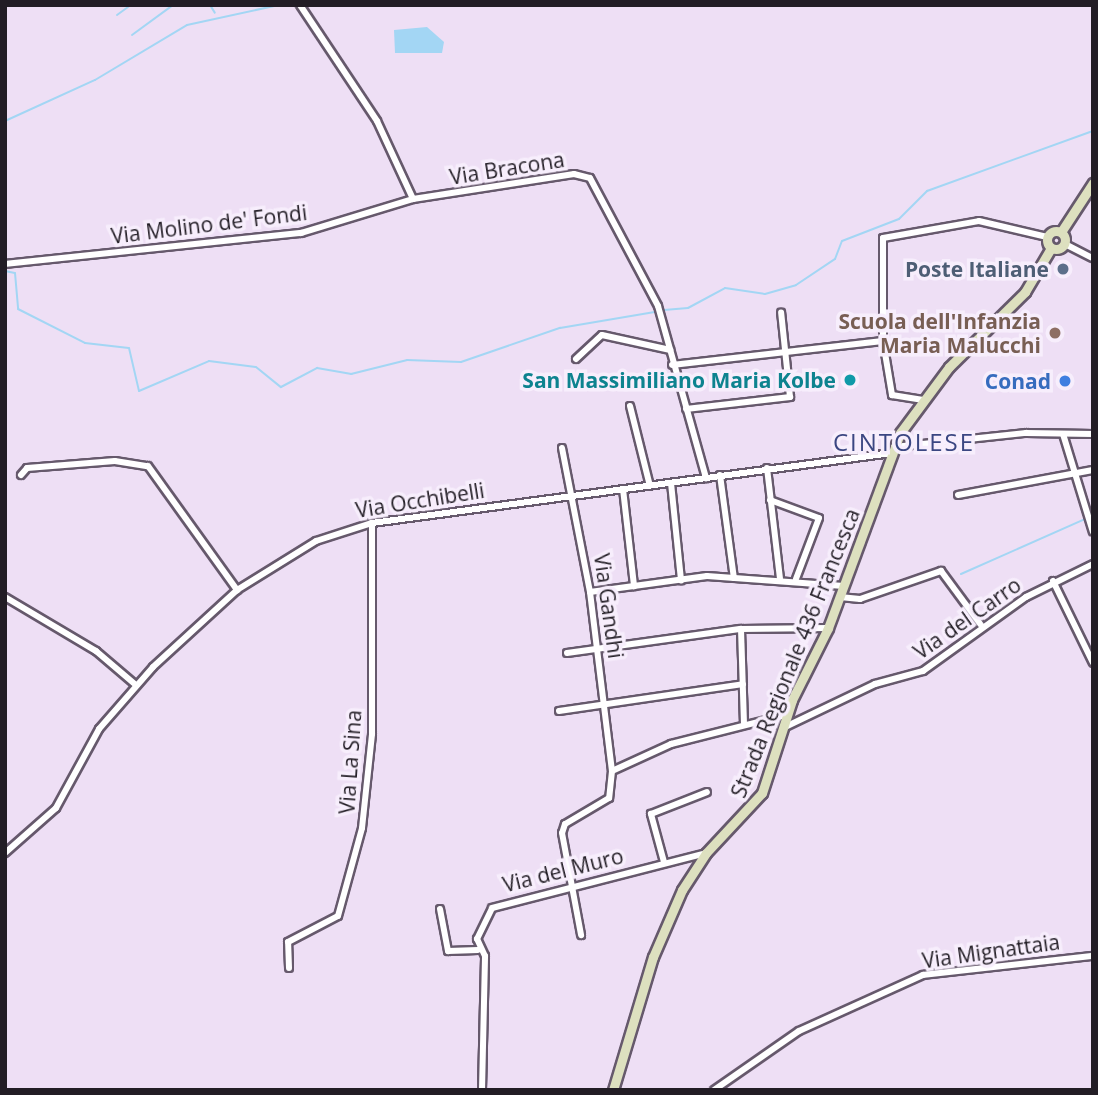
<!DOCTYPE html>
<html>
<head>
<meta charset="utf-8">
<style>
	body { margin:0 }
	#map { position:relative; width:1098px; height:1095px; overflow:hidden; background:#eedff5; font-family:"Open Sans",sans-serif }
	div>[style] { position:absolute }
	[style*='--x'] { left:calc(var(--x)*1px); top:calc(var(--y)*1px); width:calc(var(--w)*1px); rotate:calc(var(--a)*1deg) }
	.water>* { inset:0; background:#a3d6f4 }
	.stream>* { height:2px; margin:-1px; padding:0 1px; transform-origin:1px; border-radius:1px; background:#a3d6f4 }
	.roads { filter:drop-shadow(2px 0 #66596c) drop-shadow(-2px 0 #66596c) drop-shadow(0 2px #66596c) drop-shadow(0 -2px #66596c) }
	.street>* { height:6px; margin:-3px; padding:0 3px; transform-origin:3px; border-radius:3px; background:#fff }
	.secondary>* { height:9px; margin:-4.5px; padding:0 4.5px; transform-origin:4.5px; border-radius:4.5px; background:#dde0bf }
	.secondary>.ring { margin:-4.5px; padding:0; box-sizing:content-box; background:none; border:9px solid #dde0bf; border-radius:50% }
	.dots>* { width:19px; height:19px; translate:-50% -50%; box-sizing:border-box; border:4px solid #f7eefc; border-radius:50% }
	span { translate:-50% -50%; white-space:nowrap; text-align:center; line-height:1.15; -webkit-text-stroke:7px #f7eefc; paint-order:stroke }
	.street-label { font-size:21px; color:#221d25 }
	.service-label { font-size:21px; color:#4e5e75; font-weight:700 }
	.right { translate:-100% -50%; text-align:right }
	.education-label { font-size:21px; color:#785e54; font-weight:700 }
	.culture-label { font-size:21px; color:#0d838f; font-weight:700 }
	.shop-label { font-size:21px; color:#366cbe; font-weight:700 }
	.quarter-label { font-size:24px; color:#3b4782; letter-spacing:2px }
	.frame { position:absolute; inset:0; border:7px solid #221d25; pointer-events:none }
</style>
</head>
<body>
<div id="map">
	<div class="water">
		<i style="clip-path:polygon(427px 27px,444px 42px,442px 53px,395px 53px,394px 30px)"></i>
	</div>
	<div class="stream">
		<i style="--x:210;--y:5;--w:9;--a:58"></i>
		<i style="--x:117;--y:15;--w:17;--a:-36"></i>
		<i style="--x:132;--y:35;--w:51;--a:-36.2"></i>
		<i style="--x:5;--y:121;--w:99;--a:-24.5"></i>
		<i style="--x:95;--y:80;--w:107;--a:-30.9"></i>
		<i style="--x:187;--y:25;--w:94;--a:-12.3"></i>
		<i style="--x:5;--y:271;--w:10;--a:11"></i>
		<i style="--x:15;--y:273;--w:36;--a:85"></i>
		<i style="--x:18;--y:309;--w:75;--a:26.9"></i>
		<i style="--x:85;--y:343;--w:44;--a:6.5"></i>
		<i style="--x:129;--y:348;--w:44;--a:76.9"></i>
		<i style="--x:139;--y:391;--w:76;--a:-23.2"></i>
		<i style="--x:209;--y:361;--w:47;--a:7.3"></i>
		<i style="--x:256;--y:367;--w:32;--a:39"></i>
		<i style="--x:281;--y:387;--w:41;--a:-27.8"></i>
		<i style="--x:317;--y:368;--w:35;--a:10"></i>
		<i style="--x:351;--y:374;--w:58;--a:-14"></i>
		<i style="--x:407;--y:360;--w:54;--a:2.1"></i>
		<i style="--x:461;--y:362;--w:105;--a:-19"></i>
		<i style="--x:560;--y:328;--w:96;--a:-9.6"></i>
		<i style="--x:664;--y:310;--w:24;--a:-5"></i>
		<i style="--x:688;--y:308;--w:42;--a:-28.4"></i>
		<i style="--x:725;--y:288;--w:40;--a:8.5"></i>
		<i style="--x:765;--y:294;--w:32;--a:-16"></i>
		<i style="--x:796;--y:285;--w:47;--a:-33.7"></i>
		<i style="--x:835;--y:259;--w:19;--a:-69"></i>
		<i style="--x:842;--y:241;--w:61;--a:-21.1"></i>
		<i style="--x:899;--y:219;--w:40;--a:-45"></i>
		<i style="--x:927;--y:191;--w:177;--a:-19.9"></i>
		<i style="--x:961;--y:574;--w:136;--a:-23.9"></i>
	</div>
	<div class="roads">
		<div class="street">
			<i style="--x:300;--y:5;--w:139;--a:56.4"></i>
			<i style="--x:377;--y:121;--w:86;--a:65.2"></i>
			<i style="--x:413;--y:199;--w:163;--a:-8.8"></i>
			<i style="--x:574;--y:174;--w:16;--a:14"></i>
			<i style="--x:590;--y:178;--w:145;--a:62"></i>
			<i style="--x:658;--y:306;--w:179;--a:74.4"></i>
			<i style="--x:1065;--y:244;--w:31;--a:27"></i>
			<i style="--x:5;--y:264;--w:298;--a:-6"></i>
			<i style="--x:301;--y:233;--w:117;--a:-16.9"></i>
			<i style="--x:883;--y:341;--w:55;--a:80.5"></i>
			<i style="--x:892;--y:395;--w:30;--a:9"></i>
			<i style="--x:576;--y:359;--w:35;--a:-43"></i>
			<i style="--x:602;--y:335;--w:70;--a:12.4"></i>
			<i style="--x:672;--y:365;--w:212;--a:-6.5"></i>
			<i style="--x:883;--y:341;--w:103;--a:-90"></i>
			<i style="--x:883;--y:238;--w:97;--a:-10"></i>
			<i style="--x:979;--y:221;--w:70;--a:13.2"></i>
			<i style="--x:630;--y:406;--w:82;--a:76"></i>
			<i style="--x:686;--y:409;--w:105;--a:-6.6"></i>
			<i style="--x:790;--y:397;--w:85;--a:-96"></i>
			<i style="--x:1063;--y:434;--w:102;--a:73"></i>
			<i style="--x:894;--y:447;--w:133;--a:-6.1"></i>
			<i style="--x:1026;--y:433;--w:67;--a:0.9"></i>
			<i style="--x:562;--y:448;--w:147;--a:79"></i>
			<i style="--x:590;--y:592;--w:180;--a:83"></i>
			<i style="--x:612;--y:771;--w:27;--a:96"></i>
			<i style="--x:609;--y:798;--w:51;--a:149.4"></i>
			<i style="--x:565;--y:824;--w:9;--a:108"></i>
			<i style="--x:562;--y:833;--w:104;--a:79.4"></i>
			<i style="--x:767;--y:468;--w:111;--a:83.3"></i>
			<i style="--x:21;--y:475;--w:9;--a:-49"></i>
			<i style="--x:27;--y:468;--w:88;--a:-4.5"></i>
			<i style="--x:115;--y:461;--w:33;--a:9"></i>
			<i style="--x:148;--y:466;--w:153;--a:54.3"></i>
			<i style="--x:720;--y:475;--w:104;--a:82.3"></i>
			<i style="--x:671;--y:483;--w:98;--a:84.1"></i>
			<i style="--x:623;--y:489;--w:98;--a:83.5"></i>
			<i style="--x:958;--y:495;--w:137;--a:-10.5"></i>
			<i style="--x:770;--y:500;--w:52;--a:20.2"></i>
			<i style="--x:819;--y:518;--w:65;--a:110.7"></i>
			<i style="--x:1053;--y:581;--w:91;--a:64"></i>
			<i style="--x:590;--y:592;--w:118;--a:-7.8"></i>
			<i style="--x:707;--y:576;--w:137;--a:4.2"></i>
			<i style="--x:5;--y:597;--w:106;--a:30.7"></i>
			<i style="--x:96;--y:651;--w:52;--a:40.4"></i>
			<i style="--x:840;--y:597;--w:20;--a:6"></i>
			<i style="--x:860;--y:599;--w:86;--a:-19.1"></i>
			<i style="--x:941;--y:571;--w:67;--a:53.5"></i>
			<i style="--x:741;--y:629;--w:94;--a:88.2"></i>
			<i style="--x:567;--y:653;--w:176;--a:-7.9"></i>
			<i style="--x:741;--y:629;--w:87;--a:-0.7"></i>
			<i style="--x:559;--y:711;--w:186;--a:-8.3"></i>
			<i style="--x:783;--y:728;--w:102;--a:-25.6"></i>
			<i style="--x:875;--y:684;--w:50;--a:-15.2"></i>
			<i style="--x:923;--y:671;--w:127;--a:-35.7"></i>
			<i style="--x:1026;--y:597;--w:75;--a:-26.2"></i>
			<i style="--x:612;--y:771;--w:65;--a:-24.6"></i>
			<i style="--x:671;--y:744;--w:119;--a:-14.2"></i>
			<i style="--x:5;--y:853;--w:68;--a:-41.4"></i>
			<i style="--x:56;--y:808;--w:90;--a:-61.4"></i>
			<i style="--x:99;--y:729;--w:82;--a:-48.9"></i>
			<i style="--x:153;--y:667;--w:114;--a:-42.5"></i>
			<i style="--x:237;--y:590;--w:93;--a:-31.8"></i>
			<i style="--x:316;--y:541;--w:59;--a:-17.8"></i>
			<i style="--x:372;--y:523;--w:525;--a:-7.67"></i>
			<i style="--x:664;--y:862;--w:50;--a:-105.2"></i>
			<i style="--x:651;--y:814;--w:60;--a:-21.4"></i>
			<i style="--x:440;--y:909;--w:43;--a:79.2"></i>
			<i style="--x:448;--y:951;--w:30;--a:-2"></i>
			<i style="--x:289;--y:968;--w:26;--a:-92"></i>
			<i style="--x:288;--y:942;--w:56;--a:-27.5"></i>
			<i style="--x:338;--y:916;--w:91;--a:-74.7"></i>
			<i style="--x:362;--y:828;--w:95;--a:-83.9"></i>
			<i style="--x:372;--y:734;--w:211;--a:-90"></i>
			<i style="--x:482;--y:1090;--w:134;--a:-88.7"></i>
			<i style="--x:485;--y:956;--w:19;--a:-115"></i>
			<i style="--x:477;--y:939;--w:34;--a:-64"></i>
			<i style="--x:492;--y:908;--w:221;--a:-14.4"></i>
			<i style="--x:714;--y:1090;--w:103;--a:-34.8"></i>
			<i style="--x:799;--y:1031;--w:136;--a:-24.3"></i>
			<i style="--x:923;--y:975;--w:171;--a:-6.4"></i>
		</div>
		<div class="secondary">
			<i class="ring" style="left:1047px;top:231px;width:9px;height:9px"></i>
			<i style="--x:1061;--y:232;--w:59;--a:-56.9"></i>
			<i style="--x:613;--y:1090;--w:139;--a:-73.3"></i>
			<i style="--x:653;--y:957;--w:73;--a:-66.6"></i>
			<i style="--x:682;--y:890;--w:44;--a:-57"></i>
			<i style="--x:706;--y:853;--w:82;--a:-47"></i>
			<i style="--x:762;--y:793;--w:98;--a:-72.1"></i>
			<i style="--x:792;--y:700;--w:80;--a:-63.4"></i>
			<i style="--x:828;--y:628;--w:208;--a:-69.7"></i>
			<i style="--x:900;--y:433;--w:82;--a:-53.4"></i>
			<i style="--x:949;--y:367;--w:107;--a:-44.6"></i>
			<i style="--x:1025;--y:292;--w:51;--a:-59.4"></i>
		</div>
	</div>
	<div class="dots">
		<i style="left:1063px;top:269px;background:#5c6f8a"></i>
		<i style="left:1055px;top:333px;background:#8d6e63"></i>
		<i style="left:850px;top:380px;background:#0f9aa8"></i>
		<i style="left:1065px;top:381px;background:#3f7fe0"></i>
	</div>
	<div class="street-label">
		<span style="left:507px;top:168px;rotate:-9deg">Via Bracona</span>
		<span style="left:209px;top:224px;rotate:-7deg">Via Molino de' Fondi</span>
		<span style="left:420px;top:500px;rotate:-9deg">Via Occhibelli</span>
		<span style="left:609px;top:606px;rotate:82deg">Via Gandhi</span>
		<span style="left:967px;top:618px;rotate:-35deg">Via del Carro</span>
		<span style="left:795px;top:653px;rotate:-68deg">Strada Regionale 436 Francesca</span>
		<span style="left:350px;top:762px;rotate:-86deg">Via La Sina</span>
		<span style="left:563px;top:870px;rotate:-14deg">Via del Muro</span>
		<span style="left:991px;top:951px;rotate:-8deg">Via Mignattaia</span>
	</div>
	<div class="service-label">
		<span class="right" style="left:1049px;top:269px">Poste Italiane</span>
	</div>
	<div class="education-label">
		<span class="right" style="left:1041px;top:333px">Scuola dell'Infanzia<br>Maria Malucchi</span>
	</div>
	<div class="culture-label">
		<span class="right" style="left:836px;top:380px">San Massimiliano Maria Kolbe</span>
	</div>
	<div class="shop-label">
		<span class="right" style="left:1051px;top:381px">Conad</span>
	</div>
	<div class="quarter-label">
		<span style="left:904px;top:442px">CINTOLESE</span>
	</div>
	<div class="frame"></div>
</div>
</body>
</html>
